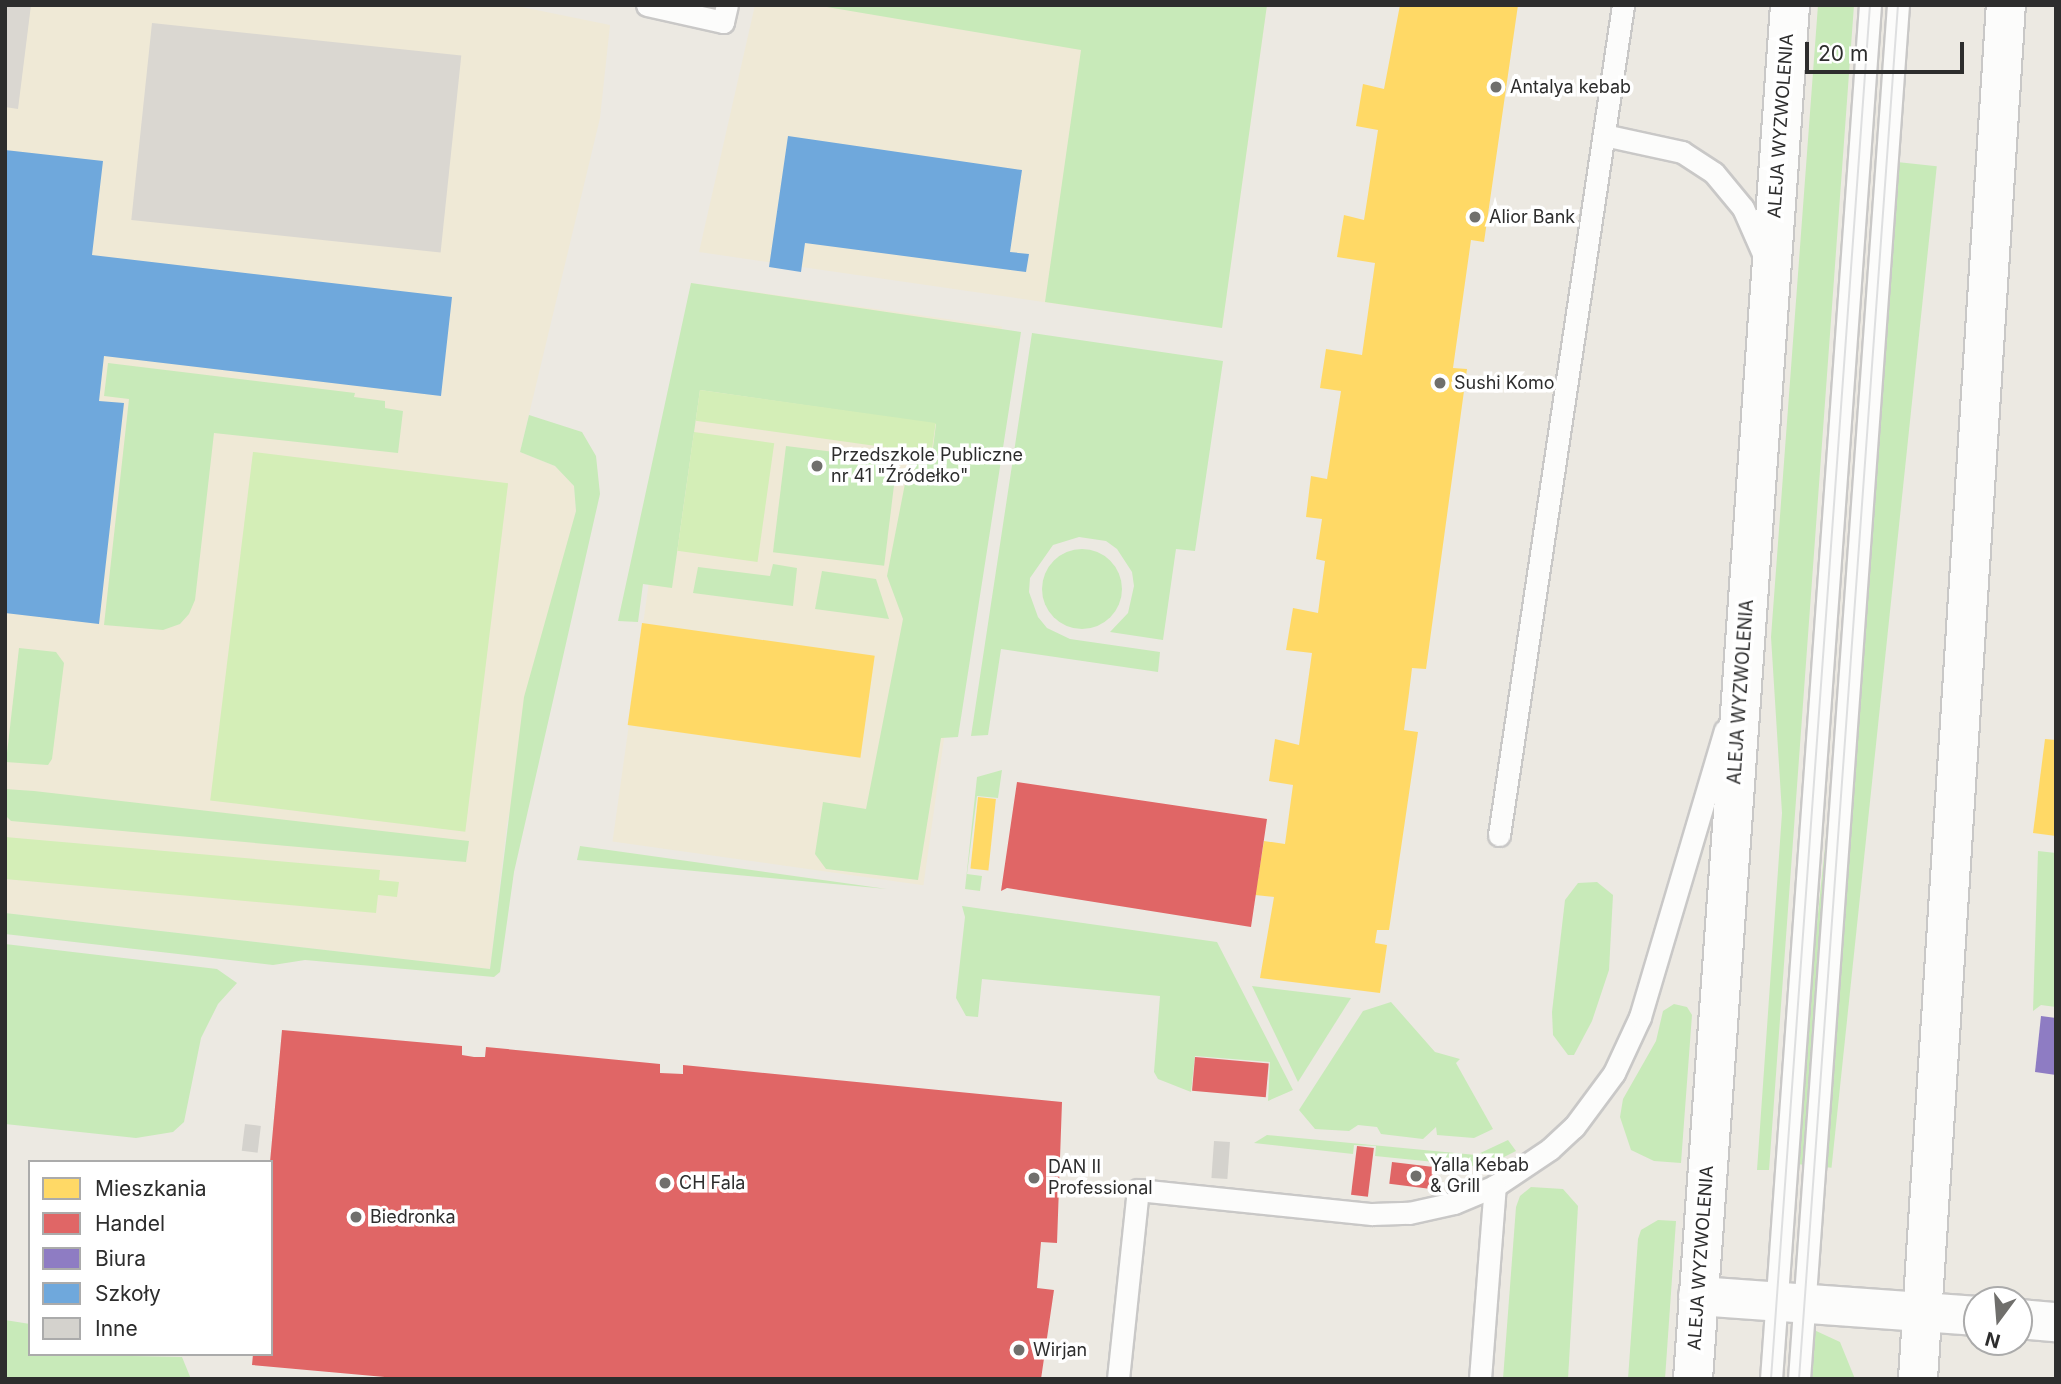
<!DOCTYPE html>
<html>
<head>
<meta charset="utf-8">
<style>
	body { margin:0 }
	#map { position:relative; width:2061px; height:1384px; overflow:hidden; background:#ece9e2; font-family:Inter,sans-serif }
	div>[style] { position:absolute }
	[style*='--x'] { left:calc(var(--x)*1px); top:calc(var(--y)*1px); width:calc(var(--w)*1px); rotate:calc(var(--a)*1deg) }
	.education>* { inset:0; background:#efe9d6; transform-origin:0 0 }
	.green>* { inset:0; background:#c8eab9; transform-origin:0 0 }
	.round { border-radius:50% }
	.pitch>* { inset:0; background:#d4eeb7; transform-origin:0 0 }
	.plaza>* { inset:0; background:#dad7d1; transform-origin:0 0 }
	.homes>* { inset:0; background:#ffd966; transform-origin:0 0 }
	.shops>* { inset:0; background:#e06666; transform-origin:0 0 }
	.offices>* { inset:0; background:#8e7cc3 }
	.schools>* { inset:0; background:#6fa8dc }
	.building>* { inset:0; background:#d4d2cd; transform-origin:0 0 }
	.roads { filter:drop-shadow(2px 0 #c9c8c7) drop-shadow(-2px 0 #c9c8c7) drop-shadow(0 2px #c9c8c7) drop-shadow(0 -2px #c9c8c7) }
	.service>* { height:21px; margin:-10.5px; padding:0 10.5px; transform-origin:10.5px; border-radius:10.5px; background:#fcfcfb }
	.minor>* { height:38px; margin:-19px; padding:0 19px; transform-origin:19px; border-radius:19px; background:#fcfcfb }
	.tertiary>* { height:38px; margin:-19px; padding:0 19px; transform-origin:19px; border-radius:19px; background:#fcfcfb }
	.tram>* { height:2px; margin:-1px; padding:0 1px; transform-origin:1px; border-radius:1px; background:#dedfe0 }
	.dots>* { width:19px; height:19px; translate:-50% -50%; box-sizing:border-box; border:4px solid #fff; border-radius:50% }
	span { translate:-50% -50%; white-space:nowrap; text-align:center; line-height:1.15; -webkit-text-stroke:7px #fff; paint-order:stroke }
	.poi-label { font-size:18px; color:#2d2d2d }
	.left { translate:0 -50%; text-align:left }
	.street-label { font-size:18px; color:#2d2d2d }
	.frame { position:absolute; inset:0; border:7px solid #2d2d2d; pointer-events:none }
	.legend { position:absolute; left:28px; top:1160px; width:245px; height:196px; box-sizing:border-box; background:#fff; border:2px solid #ababab; margin:0; padding:9px 12px; list-style:none; font-size:21px; color:#2d2d2d }
	.legend li { display:flex; align-items:center; gap:14px; height:35px }
	.legend b { width:35px; border:2px solid #ababab }
	.north { position:absolute; left:1963px; top:1286px; width:70px; height:70px; box-sizing:border-box; background:#fff; border:2px solid #ababab; border-radius:50%; rotate:196deg; font-size:19px; font-weight:700; line-height:28px; text-align:center; color:#2d2d2d }
	.north::after { content:''; display:block; margin:auto; width:24px; height:32px; background:#706f6c; clip-path:polygon(50% 0,100% 100%,50% 72%,0 100%) }
	.scale { position:absolute; left:1805px; top:42px; width:159px; height:32px; box-sizing:border-box; border:4px solid #2d2d2d; border-top:0; padding-left:9px; font-size:21px; line-height:24px; white-space:nowrap; color:#2d2d2d; -webkit-text-stroke:5px #fff; paint-order:stroke }
</style>
</head>
<body>
<div id="map">
	<div class="education">
		<i style="clip-path:polygon(5px 5px,512px 5px,610px 25px,600px 118px,520px 452px,555px 466px,574px 486px,576px 511px,507px 824px,490px 969px,5px 913px)"></i>
		<i style="clip-path:polygon(755px 5px,1267px 5px,1222px 328px,699px 252px)"></i>
		<i style="left:691px;top:283px;width:314px;height:564px;rotate:8deg"></i>
	</div>
	<div class="green">
		<i style="clip-path:polygon(815px 5px,1267px 5px,1222px 328px,1045px 302px,1081px 50px)"></i>
		<i style="clip-path:polygon(1818px 5px,1854px 5px,1769px 1170px,1757px 1170px,1782px 813px,1771px 637px)"></i>
		<i style="left:1897px;top:162px;width:40px;height:1007px;rotate:6deg"></i>
		<i style="clip-path:polygon(691px 283px,1021px 332px,958px 737px,941px 738px,918px 880px,826px 869px,815px 854px,823px 802px,866px 809px,903px 619px,887px 576px,909px 463px,931px 464px,936px 424px,700px 390px,672px 588px,643px 584px,638px 622px,618px 621px)"></i>
		<i style="clip-path:polygon(1032px 333px,1223px 361px,1195px 551px,1176px 549px,1163px 640px,1110px 632px,1128px 613px,1134px 586px,1132px 572px,1117px 549px,1106px 541px,1079px 537px,1053px 545px,1030px 578px,1029px 592px,1038px 617px,1047px 628px,1070px 639px,1160px 652px,1158px 672px,1001px 649px,988px 735px,971px 736px)"></i>
		<i style="clip-path:polygon(108px 363px,355px 393px,354px 397px,385px 401px,385px 408px,403px 411px,398px 453px,214px 433px,195px 600px,189px 614px,180px 624px,163px 630px,104px 625px,129px 399px,104px 396px)"></i>
		<i style="clip-path:polygon(529px 415px,582px 432px,596px 456px,600px 494px,514px 872px,500px 972px,494px 977px,305px 960px,273px 965px,5px 934px,5px 913px,490px 969px,524px 697px,576px 511px,574px 486px,555px 466px,520px 452px)"></i>
		<i style="left:786px;top:446px;width:112px;height:107px;rotate:7deg"></i>
		<i class="round" style="left:1042px;top:549px;width:80px;height:80px"></i>
		<i style="clip-path:polygon(773px 564px,797px 568px,793px 606px,693px 593px,698px 567px,770px 576px)"></i>
		<i style="clip-path:polygon(822px 571px,876px 579px,889px 619px,815px 609px)"></i>
		<i style="clip-path:polygon(19px 648px,56px 652px,64px 663px,52px 759px,48px 765px,6px 762px)"></i>
		<i style="clip-path:polygon(1002px 770px,998px 798px,977px 796px,967px 874px,982px 876px,980px 891px,965px 889px,977px 777px)"></i>
		<i style="clip-path:polygon(5px 789px,34px 791px,469px 841px,466px 862px,11px 821px,5px 815px)"></i>
		<i style="clip-path:polygon(580px 846px,887px 889px,577px 860px)"></i>
		<i style="clip-path:polygon(2038px 851px,2056px 853px,2056px 1007px,2041px 1005px,2033px 1011px)"></i>
		<i style="clip-path:polygon(1597px 882px,1613px 895px,1609px 970px,1592px 1021px,1574px 1055px,1568px 1055px,1553px 1035px,1552px 1012px,1565px 900px,1578px 883px)"></i>
		<i style="clip-path:polygon(962px 906px,1217px 942px,1293px 1090px,1268px 1101px,1270px 1062px,1195px 1056px,1191px 1092px,1158px 1079px,1154px 1072px,1160px 996px,982px 979px,978px 1017px,966px 1016px,956px 998px,965px 917px)"></i>
		<i style="clip-path:polygon(5px 944px,217px 969px,237px 983px,218px 1004px,201px 1038px,184px 1122px,173px 1132px,136px 1138px,5px 1124px)"></i>
		<i style="clip-path:polygon(1252px 986px,1351px 998px,1298px 1082px)"></i>
		<i style="clip-path:polygon(1391px 1002px,1435px 1052px,1460px 1059px,1456px 1063px,1493px 1129px,1474px 1138px,1437px 1135px,1436px 1127px,1423px 1139px,1381px 1134px,1377px 1127px,1358px 1125px,1349px 1131px,1315px 1129px,1299px 1110px,1363px 1011px)"></i>
		<i style="clip-path:polygon(1674px 1004px,1687px 1007px,1692px 1015px,1681px 1163px,1654px 1161px,1631px 1150px,1620px 1117px,1623px 1099px,1656px 1041px,1663px 1011px)"></i>
		<i style="clip-path:polygon(1267px 1135px,1476px 1155px,1508px 1140px,1516px 1151px,1484px 1167px,1375px 1156px,1376px 1146px,1354px 1145px,1353px 1154px,1254px 1143px)"></i>
		<i style="clip-path:polygon(1531px 1187px,1563px 1189px,1578px 1206px,1568px 1379px,1503px 1379px,1516px 1207px,1520px 1196px)"></i>
		<i style="clip-path:polygon(1658px 1220px,1676px 1221px,1665px 1379px,1628px 1379px,1638px 1239px,1641px 1230px)"></i>
		<i style="clip-path:polygon(5px 1320px,30px 1324px,30px 1354px,182px 1357px,191px 1379px,5px 1379px)"></i>
		<i style="clip-path:polygon(1814px 1330px,1840px 1342px,1855px 1379px,1811px 1379px)"></i>
	</div>
	<div class="pitch">
		<i style="left:700px;top:390px;width:238px;height:31px;rotate:8deg"></i>
		<i style="left:694px;top:432px;width:81px;height:120px;rotate:8deg"></i>
		<i style="left:253px;top:452px;width:257px;height:351px;rotate:7deg"></i>
		<i style="clip-path:polygon(5px 837px,380px 870px,379px 880px,399px 882px,397px 897px,378px 895px,376px 913px,5px 879px)"></i>
	</div>
	<div class="plaza">
		<i style="clip-path:polygon(5px 5px,31px 5px,18px 109px,5px 107px)"></i>
		<i style="left:152px;top:23px;width:311px;height:198px;rotate:6deg"></i>
	</div>
	<div class="homes">
		<i style="clip-path:polygon(1400px 5px,1518px 5px,1484px 242px,1471px 240px,1453px 368px,1467px 369px,1426px 669px,1412px 668px,1409px 693px,1404px 730px,1418px 732px,1389px 930px,1377px 930px,1375px 943px,1387px 945px,1380px 993px,1260px 978px,1274px 897px,1255px 895px,1264px 841px,1285px 844px,1293px 785px,1269px 781px,1275px 739px,1299px 745px,1312px 653px,1286px 650px,1293px 608px,1318px 613px,1325px 561px,1316px 559px,1322px 519px,1306px 517px,1311px 476px,1327px 479px,1341px 391px,1320px 388px,1326px 349px,1362px 355px,1375px 263px,1337px 257px,1344px 215px,1364px 220px,1378px 130px,1356px 126px,1363px 84px,1384px 89px)"></i>
		<i style="left:642px;top:623px;width:235px;height:103px;rotate:8deg"></i>
		<i style="clip-path:polygon(2045px 739px,2056px 740px,2056px 836px,2033px 833px)"></i>
		<i style="left:978px;top:797px;width:18px;height:72px;rotate:6deg"></i>
	</div>
	<div class="shops">
		<i style="clip-path:polygon(1017px 782px,1267px 819px,1251px 927px,1007px 888px,1001px 891px)"></i>
		<i style="clip-path:polygon(282px 1030px,462px 1046px,462px 1055px,474px 1057px,485px 1057px,486px 1047px,660px 1064px,660px 1073px,683px 1074px,683px 1065px,1062px 1102px,1057px 1243px,1041px 1242px,1037px 1288px,1054px 1290px,1041px 1379px,407px 1379px,252px 1365px,253px 1354px,271px 1354px,270px 1162px)"></i>
		<i style="left:1195px;top:1057px;width:74px;height:34px;rotate:5deg"></i>
		<i style="left:1357px;top:1146px;width:17px;height:49px;rotate:7deg"></i>
		<i style="left:1392px;top:1162px;width:42px;height:22px;rotate:7deg"></i>
	</div>
	<div class="offices">
		<i style="clip-path:polygon(2041px 1016px,2056px 1018px,2056px 1075px,2035px 1072px)"></i>
	</div>
	<div class="schools">
		<i style="clip-path:polygon(788px 136px,1022px 170px,1010px 252px,1029px 254px,1026px 272px,805px 243px,801px 272px,769px 267px)"></i>
		<i style="clip-path:polygon(5px 150px,103px 161px,92px 255px,452px 297px,441px 396px,104px 356px,99px 401px,124px 403px,99px 624px,5px 613px)"></i>
	</div>
	<div class="building">
		<i style="left:245px;top:1124px;width:16px;height:27px;rotate:7deg"></i>
		<i style="left:1214px;top:1141px;width:16px;height:37px;rotate:4deg"></i>
	</div>
	<div class="roads">
		<div class="service">
			<i style="--x:647;--y:5;--w:78;--a:12.6"></i>
			<i style="--x:723;--y:22;--w:17;--a:-77"></i>
			<i style="--x:1604;--y:135;--w:80;--a:12.3"></i>
			<i style="--x:1682;--y:152;--w:38;--a:33"></i>
			<i style="--x:1714;--y:173;--w:45;--a:50.4"></i>
			<i style="--x:1743;--y:208;--w:55;--a:66.3"></i>
			<i style="--x:1499;--y:835;--w:839;--a:-81.5"></i>
			<i style="--x:1118;--y:1379;--w:190;--a:-84"></i>
			<i style="--x:1138;--y:1190;--w:235;--a:5.9"></i>
			<i style="--x:1372;--y:1214;--w:37;--a:-2"></i>
			<i style="--x:1409;--y:1213;--w:46;--a:-12.5"></i>
			<i style="--x:1454;--y:1203;--w:44;--a:-22.5"></i>
			<i style="--x:1495;--y:1186;--w:66;--a:-33.9"></i>
			<i style="--x:1550;--y:1149;--w:33;--a:-43"></i>
			<i style="--x:1574;--y:1127;--w:67;--a:-53.5"></i>
			<i style="--x:1614;--y:1073;--w:62;--a:-65.1"></i>
			<i style="--x:1640;--y:1017;--w:299;--a:-73.5"></i>
			<i style="--x:1480;--y:1379;--w:194;--a:-85.6"></i>
			<i style="--x:1771;--y:1379;--w:1378;--a:-85.88"></i>
			<i style="--x:1799;--y:1379;--w:1378;--a:-85.88"></i>
		</div>
		<div class="minor">
			<i style="--x:1698;--y:1296;--w:280;--a:4.1"></i>
			<i style="--x:2019;--y:1319;--w:37;--a:5"></i>
		</div>
		<div class="tertiary">
			<i style="--x:1693;--y:1379;--w:1377;--a:-85.96"></i>
			<i style="--x:1918;--y:1379;--w:1377;--a:-86.34"></i>
		</div>
	</div>
	<div class="tram">
		<i style="--x:1771;--y:1379;--w:1378;--a:-85.88"></i>
		<i style="--x:1799;--y:1379;--w:1378;--a:-85.88"></i>
	</div>
	<div class="dots">
		<i style="left:1496px;top:87px;background:#706f6c"></i>
		<i style="left:1475px;top:217px;background:#706f6c"></i>
		<i style="left:1440px;top:383px;background:#706f6c"></i>
		<i style="left:817px;top:466px;background:#706f6c"></i>
		<i style="left:1416px;top:1176px;background:#706f6c"></i>
		<i style="left:1034px;top:1178px;background:#706f6c"></i>
		<i style="left:665px;top:1183px;background:#706f6c"></i>
		<i style="left:356px;top:1217px;background:#706f6c"></i>
		<i style="left:1019px;top:1350px;background:#706f6c"></i>
	</div>
	<div class="poi-label">
		<span class="left" style="left:1510px;top:87px">Antalya kebab</span>
		<span class="left" style="left:1489px;top:217px">Alior Bank</span>
		<span class="left" style="left:1454px;top:383px">Sushi Komo</span>
		<span class="left" style="left:831px;top:466px">Przedszkole Publiczne<br>nr 41 "Źródełko"</span>
		<span class="left" style="left:1430px;top:1176px">Yalla Kebab<br>&amp; Grill</span>
		<span class="left" style="left:1048px;top:1178px">DAN II<br>Professional</span>
		<span class="left" style="left:679px;top:1183px">CH Fala</span>
		<span class="left" style="left:370px;top:1217px">Biedronka</span>
		<span class="left" style="left:1033px;top:1350px">Wirjan</span>
	</div>
	<div class="street-label">
		<span style="left:1781px;top:126px;rotate:-86deg">ALEJA WYZWOLENIA</span>
		<span style="left:1741px;top:692px;rotate:-86deg">ALEJA WYZWOLENIA</span>
		<span style="left:1701px;top:1258px;rotate:-86deg">ALEJA WYZWOLENIA</span>
	</div>
	<div class="frame"></div>
	<ul class="legend">
	<li><b style="height:19px;background:#ffd966"></b>Mieszkania</li>
	<li><b style="height:19px;background:#e06666"></b>Handel</li>
	<li><b style="height:19px;background:#8e7cc3"></b>Biura</li>
	<li><b style="height:19px;background:#6fa8dc"></b>Szkoły</li>
	<li><b style="height:19px;background:#d4d2cd"></b>Inne</li>
	</ul>
	<div class="north">N</div>
	<div class="scale">20 m</div>
</div>
</body>
</html>
